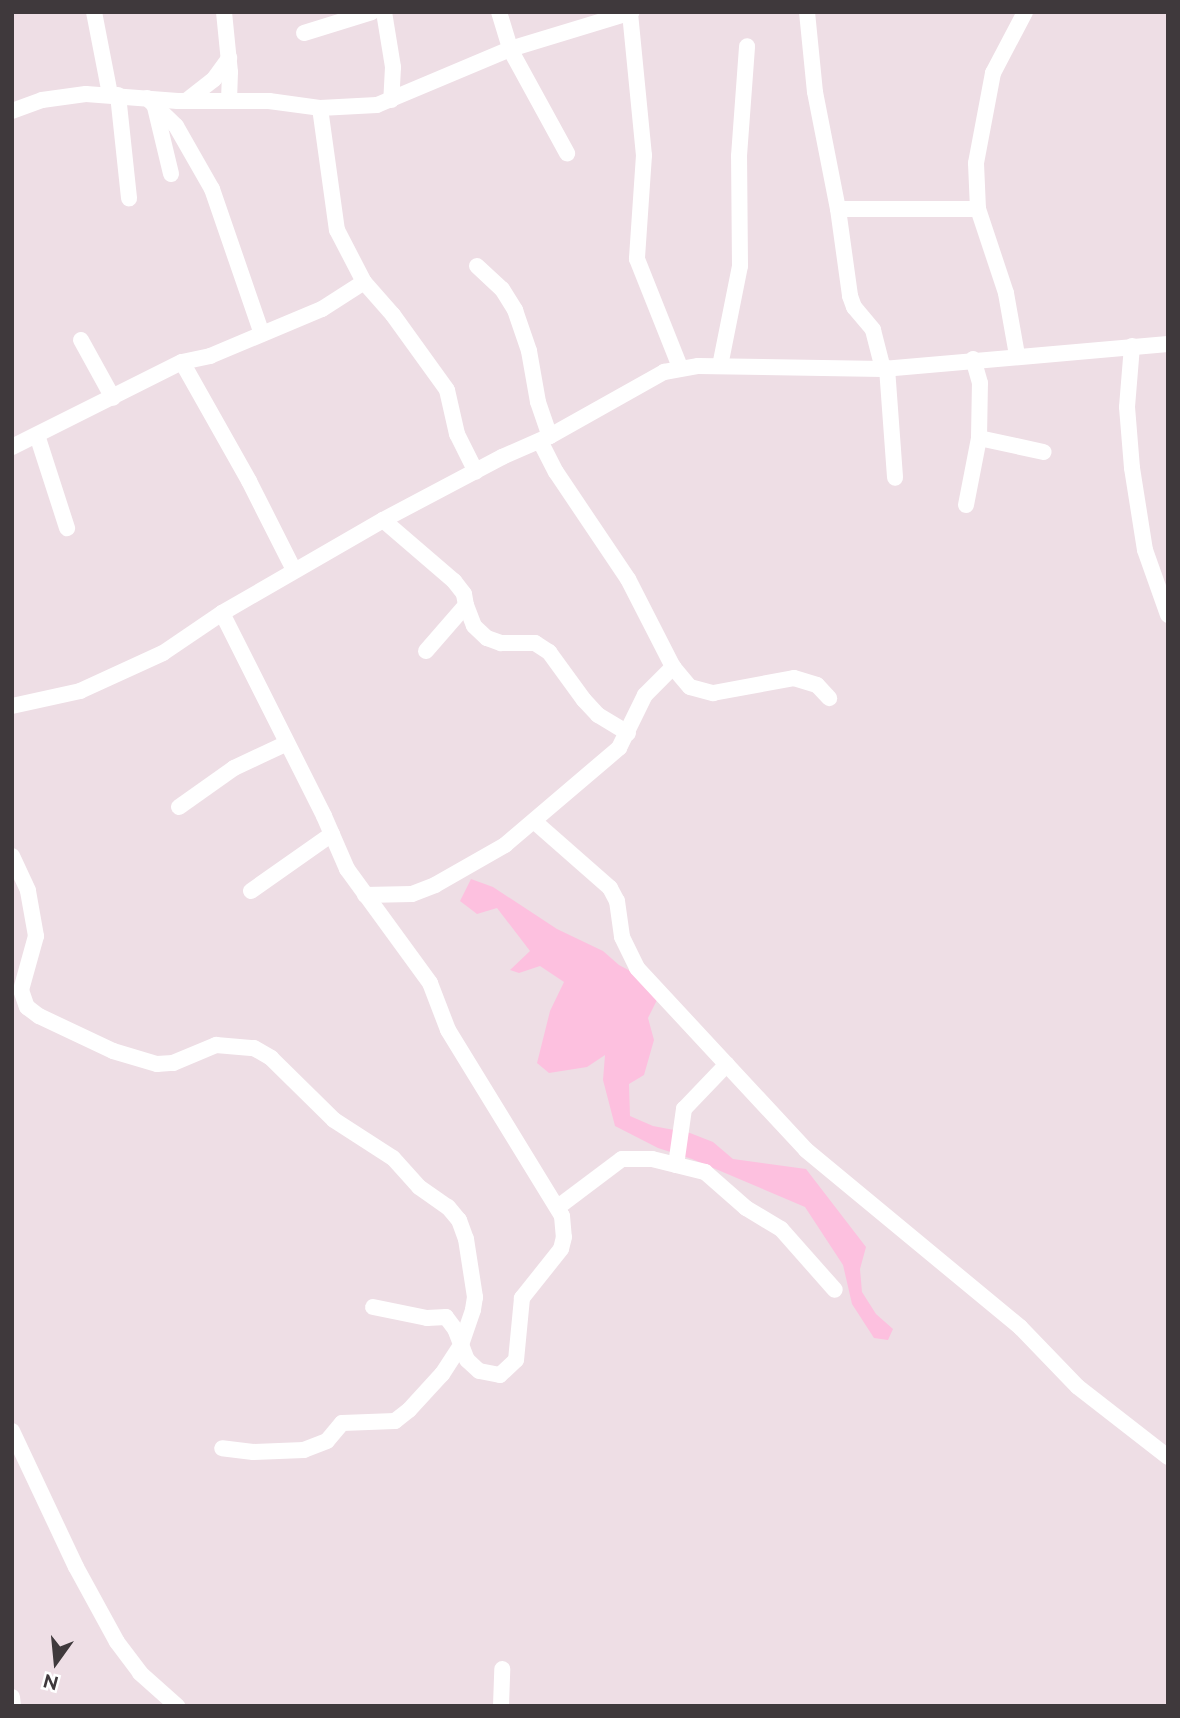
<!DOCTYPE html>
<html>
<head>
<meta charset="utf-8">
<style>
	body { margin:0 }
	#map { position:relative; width:1180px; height:1718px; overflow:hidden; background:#eedee5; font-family:Raleway,sans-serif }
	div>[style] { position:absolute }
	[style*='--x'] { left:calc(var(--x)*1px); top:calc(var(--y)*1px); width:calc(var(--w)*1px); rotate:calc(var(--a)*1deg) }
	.green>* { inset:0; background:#fdc0df }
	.minor>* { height:16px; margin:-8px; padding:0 8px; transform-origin:8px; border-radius:8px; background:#fff }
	span { translate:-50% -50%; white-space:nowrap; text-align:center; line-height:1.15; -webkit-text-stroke:5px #fff; paint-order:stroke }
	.frame { position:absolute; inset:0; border:14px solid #3f393c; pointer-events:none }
	.north { position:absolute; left:21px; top:1627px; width:70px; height:70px; -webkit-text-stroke:5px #fff; paint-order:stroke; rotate:195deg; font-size:19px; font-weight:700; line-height:28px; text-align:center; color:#3f393c }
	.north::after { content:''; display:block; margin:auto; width:24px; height:32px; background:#3f393c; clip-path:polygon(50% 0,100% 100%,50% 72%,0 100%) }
</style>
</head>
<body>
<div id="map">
	<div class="green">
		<i style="clip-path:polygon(471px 879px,493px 887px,557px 929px,603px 951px,619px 965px,647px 980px,659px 996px,648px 1018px,654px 1040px,644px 1075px,629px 1084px,630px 1116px,653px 1126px,690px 1133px,713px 1142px,733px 1159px,806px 1169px,866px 1247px,860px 1269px,862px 1292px,876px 1314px,893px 1329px,888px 1340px,874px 1338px,852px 1304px,843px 1265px,805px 1207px,692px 1159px,658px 1148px,615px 1126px,603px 1080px,605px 1055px,587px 1067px,549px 1073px,537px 1063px,550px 1011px,564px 982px,540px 966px,519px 973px,510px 970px,530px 951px,497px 908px,477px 914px,460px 901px)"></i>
	</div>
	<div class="minor">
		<i style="--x:94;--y:12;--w:84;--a:79"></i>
		<i style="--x:224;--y:12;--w:60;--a:84.3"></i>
		<i style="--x:230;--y:72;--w:28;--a:92"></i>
		<i style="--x:384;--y:12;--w:56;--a:80.7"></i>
		<i style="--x:393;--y:67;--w:33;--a:93"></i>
		<i style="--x:499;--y:12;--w:39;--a:73"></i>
		<i style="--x:510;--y:49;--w:119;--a:61.3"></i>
		<i style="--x:807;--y:12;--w:80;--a:84.3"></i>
		<i style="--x:815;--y:92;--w:119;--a:78.9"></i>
		<i style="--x:838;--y:209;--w:88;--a:82.1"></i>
		<i style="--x:850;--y:296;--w:12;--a:70"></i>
		<i style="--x:854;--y:307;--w:30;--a:50"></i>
		<i style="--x:873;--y:330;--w:40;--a:75.6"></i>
		<i style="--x:630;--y:13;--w:143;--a:84.4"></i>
		<i style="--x:644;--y:155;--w:104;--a:93.9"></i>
		<i style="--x:637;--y:259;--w:116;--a:68.3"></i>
		<i style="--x:304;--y:33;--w:71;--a:-17.2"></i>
		<i style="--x:118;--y:95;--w:104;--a:83.9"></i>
		<i style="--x:147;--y:98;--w:40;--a:44"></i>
		<i style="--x:176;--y:126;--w:73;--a:60.3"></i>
		<i style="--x:212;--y:189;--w:153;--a:71"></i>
		<i style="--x:186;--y:101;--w:36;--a:-38"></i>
		<i style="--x:214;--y:79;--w:26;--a:-54"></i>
		<i style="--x:154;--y:103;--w:73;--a:76.5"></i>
		<i style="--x:320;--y:108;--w:123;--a:82.1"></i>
		<i style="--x:337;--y:230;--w:59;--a:62.6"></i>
		<i style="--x:364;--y:282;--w:44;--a:48.7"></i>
		<i style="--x:393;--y:315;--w:92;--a:54.2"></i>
		<i style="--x:447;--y:390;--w:45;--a:77.2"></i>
		<i style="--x:457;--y:434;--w:42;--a:63.4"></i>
		<i style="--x:12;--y:111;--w:32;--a:-20"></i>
		<i style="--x:42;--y:100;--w:44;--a:-7.8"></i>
		<i style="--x:86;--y:94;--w:92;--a:4.4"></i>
		<i style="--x:178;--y:101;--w:91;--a:0"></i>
		<i style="--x:269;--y:101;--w:51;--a:7.8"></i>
		<i style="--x:320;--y:108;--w:57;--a:-3"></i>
		<i style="--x:377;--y:105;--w:144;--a:-22.8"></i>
		<i style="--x:510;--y:49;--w:127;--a:-16.9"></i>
		<i style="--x:838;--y:209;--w:140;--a:0"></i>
		<i style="--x:477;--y:266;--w:34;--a:43"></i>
		<i style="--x:502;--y:289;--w:25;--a:58"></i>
		<i style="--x:515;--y:310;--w:43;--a:71.1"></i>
		<i style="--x:529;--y:351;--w:52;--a:80"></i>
		<i style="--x:538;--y:402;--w:36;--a:71"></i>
		<i style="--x:81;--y:340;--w:66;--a:61.1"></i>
		<i style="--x:1132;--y:346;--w:61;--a:94.7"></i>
		<i style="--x:1127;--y:407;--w:61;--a:85.3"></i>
		<i style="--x:1132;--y:468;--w:83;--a:81"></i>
		<i style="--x:1145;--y:550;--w:69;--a:70.5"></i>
		<i style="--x:1017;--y:355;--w:63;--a:-100.1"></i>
		<i style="--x:1006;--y:293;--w:89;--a:-108.4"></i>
		<i style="--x:978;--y:209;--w:46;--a:-92.5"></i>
		<i style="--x:976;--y:163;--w:92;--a:-79.3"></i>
		<i style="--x:993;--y:73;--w:69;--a:-62.3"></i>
		<i style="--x:182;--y:362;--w:137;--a:60.6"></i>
		<i style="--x:249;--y:481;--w:100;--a:63.2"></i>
		<i style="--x:720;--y:366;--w:102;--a:-78.7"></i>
		<i style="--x:740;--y:266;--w:110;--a:-90.5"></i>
		<i style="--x:739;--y:156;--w:110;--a:-85.8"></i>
		<i style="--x:887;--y:368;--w:110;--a:85.8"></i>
		<i style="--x:37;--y:435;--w:98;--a:72.1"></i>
		<i style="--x:979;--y:438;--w:66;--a:12.2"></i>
		<i style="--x:540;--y:441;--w:35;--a:63"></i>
		<i style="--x:556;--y:472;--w:129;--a:56.1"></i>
		<i style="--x:628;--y:579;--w:99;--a:62.9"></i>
		<i style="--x:673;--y:667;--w:26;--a:50"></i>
		<i style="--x:690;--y:687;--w:24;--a:15"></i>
		<i style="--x:713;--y:693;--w:82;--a:-10.5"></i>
		<i style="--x:794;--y:678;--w:24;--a:17"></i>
		<i style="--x:817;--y:685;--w:18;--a:47"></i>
		<i style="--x:12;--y:447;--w:190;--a:-26.6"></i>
		<i style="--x:182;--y:362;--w:29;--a:-12"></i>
		<i style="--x:210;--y:356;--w:121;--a:-22.8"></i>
		<i style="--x:322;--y:309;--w:50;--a:-32.7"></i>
		<i style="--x:966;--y:505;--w:68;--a:-79"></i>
		<i style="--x:979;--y:438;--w:55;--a:-89"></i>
		<i style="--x:980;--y:383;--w:25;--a:-106"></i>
		<i style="--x:383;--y:520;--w:94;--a:40.7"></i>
		<i style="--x:454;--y:581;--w:16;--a:52"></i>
		<i style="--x:464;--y:594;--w:11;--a:80"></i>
		<i style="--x:466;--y:605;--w:61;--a:131"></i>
		<i style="--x:466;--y:605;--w:22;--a:69"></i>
		<i style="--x:474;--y:626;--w:18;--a:43"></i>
		<i style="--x:487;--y:638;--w:15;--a:20"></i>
		<i style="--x:501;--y:643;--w:34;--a:0"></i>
		<i style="--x:535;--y:643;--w:17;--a:33"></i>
		<i style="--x:549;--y:652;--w:59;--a:53.9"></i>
		<i style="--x:584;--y:700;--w:21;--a:47"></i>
		<i style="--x:598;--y:715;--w:35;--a:31"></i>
		<i style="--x:222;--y:613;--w:227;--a:63.3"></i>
		<i style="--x:324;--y:816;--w:58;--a:66.5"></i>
		<i style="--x:347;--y:869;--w:141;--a:53.9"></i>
		<i style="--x:430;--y:983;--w:50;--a:69"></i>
		<i style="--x:448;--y:1030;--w:218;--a:58.5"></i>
		<i style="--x:562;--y:1216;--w:21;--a:85"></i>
		<i style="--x:564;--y:1237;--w:12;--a:104"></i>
		<i style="--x:561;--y:1249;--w:63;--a:128.5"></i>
		<i style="--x:522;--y:1298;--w:62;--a:95.5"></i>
		<i style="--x:516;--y:1360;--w:22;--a:137"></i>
		<i style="--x:500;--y:1375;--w:21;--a:-169"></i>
		<i style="--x:479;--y:1371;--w:16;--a:-137"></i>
		<i style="--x:467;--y:1360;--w:33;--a:-111"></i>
		<i style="--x:455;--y:1329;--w:15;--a:-127"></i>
		<i style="--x:446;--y:1317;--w:19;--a:177"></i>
		<i style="--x:427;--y:1318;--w:55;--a:-168.5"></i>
		<i style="--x:12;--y:706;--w:70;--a:-12.4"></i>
		<i style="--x:80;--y:691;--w:91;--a:-24.6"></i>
		<i style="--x:163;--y:653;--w:71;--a:-34.1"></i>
		<i style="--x:222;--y:613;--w:186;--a:-30"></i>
		<i style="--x:383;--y:520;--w:135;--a:-27.9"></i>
		<i style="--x:502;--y:457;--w:52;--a:-23.6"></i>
		<i style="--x:550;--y:436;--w:131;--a:-29.3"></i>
		<i style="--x:664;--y:372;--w:35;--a:-10"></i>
		<i style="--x:698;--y:366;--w:185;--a:0.9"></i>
		<i style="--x:883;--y:369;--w:286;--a:-5"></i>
		<i style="--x:179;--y:807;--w:67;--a:-35.3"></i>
		<i style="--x:234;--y:768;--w:56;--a:-25.2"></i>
		<i style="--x:535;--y:822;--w:100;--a:41.3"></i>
		<i style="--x:610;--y:888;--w:15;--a:62"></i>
		<i style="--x:617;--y:901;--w:36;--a:82"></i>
		<i style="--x:622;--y:937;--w:34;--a:64"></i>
		<i style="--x:637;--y:968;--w:248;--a:47.1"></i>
		<i style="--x:806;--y:1150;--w:278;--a:39.6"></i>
		<i style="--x:1020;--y:1327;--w:83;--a:46"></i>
		<i style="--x:1078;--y:1387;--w:114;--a:37.9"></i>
		<i style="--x:12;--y:856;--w:38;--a:65"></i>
		<i style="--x:28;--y:891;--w:46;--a:79.9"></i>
		<i style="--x:36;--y:936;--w:56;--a:105.5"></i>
		<i style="--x:21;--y:990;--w:18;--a:71"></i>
		<i style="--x:27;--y:1007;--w:15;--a:37"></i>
		<i style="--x:39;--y:1016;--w:82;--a:25.3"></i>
		<i style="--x:113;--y:1051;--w:46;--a:16.5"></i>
		<i style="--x:157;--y:1064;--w:16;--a:-4"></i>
		<i style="--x:173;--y:1063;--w:47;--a:-22.7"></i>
		<i style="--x:216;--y:1045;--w:38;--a:5"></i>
		<i style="--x:254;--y:1048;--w:20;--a:30"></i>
		<i style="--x:271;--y:1058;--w:88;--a:44.5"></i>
		<i style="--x:334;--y:1120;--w:70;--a:32.8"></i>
		<i style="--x:393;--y:1158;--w:39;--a:48"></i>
		<i style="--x:419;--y:1187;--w:35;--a:35"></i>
		<i style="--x:448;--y:1207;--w:17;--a:50"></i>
		<i style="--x:459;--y:1220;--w:20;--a:70"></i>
		<i style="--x:466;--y:1239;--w:59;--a:81.2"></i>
		<i style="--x:475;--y:1297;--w:13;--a:99"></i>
		<i style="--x:473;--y:1310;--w:37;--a:109"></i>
		<i style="--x:461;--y:1345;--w:35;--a:123"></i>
		<i style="--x:442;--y:1374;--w:49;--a:132.5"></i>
		<i style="--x:409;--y:1410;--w:18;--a:142"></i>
		<i style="--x:395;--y:1421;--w:53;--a:177.8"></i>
		<i style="--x:342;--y:1423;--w:23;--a:130"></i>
		<i style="--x:327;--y:1441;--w:25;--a:159"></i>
		<i style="--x:304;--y:1450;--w:51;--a:177.8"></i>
		<i style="--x:253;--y:1452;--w:31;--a:-173"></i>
		<i style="--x:251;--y:891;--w:99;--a:-35.1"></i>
		<i style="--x:365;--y:895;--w:47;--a:-1.2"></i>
		<i style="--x:412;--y:894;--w:25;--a:-21"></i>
		<i style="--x:435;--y:885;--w:81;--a:-29.7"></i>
		<i style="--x:505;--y:845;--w:150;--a:-40.4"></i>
		<i style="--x:619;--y:748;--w:59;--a:-63.9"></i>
		<i style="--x:645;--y:695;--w:40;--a:-45"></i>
		<i style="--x:676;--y:1165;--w:57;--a:-81.9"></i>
		<i style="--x:684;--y:1109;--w:62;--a:-46.3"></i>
		<i style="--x:558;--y:1207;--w:80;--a:-36.9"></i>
		<i style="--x:622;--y:1159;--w:30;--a:0"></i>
		<i style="--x:652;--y:1159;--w:55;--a:13.8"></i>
		<i style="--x:705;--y:1172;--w:55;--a:41.3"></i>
		<i style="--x:746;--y:1208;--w:41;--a:31"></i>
		<i style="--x:781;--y:1229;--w:81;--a:48.5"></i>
		<i style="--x:12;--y:1431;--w:150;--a:64.8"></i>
		<i style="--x:76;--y:1567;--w:85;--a:61.3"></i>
		<i style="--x:117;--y:1642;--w:39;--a:53"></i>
		<i style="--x:140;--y:1673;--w:50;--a:41.7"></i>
		<i style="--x:12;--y:1697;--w:9;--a:84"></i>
		<i style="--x:501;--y:1706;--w:37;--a:-88"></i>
	</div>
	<div class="frame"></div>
	<div class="north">N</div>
</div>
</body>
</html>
